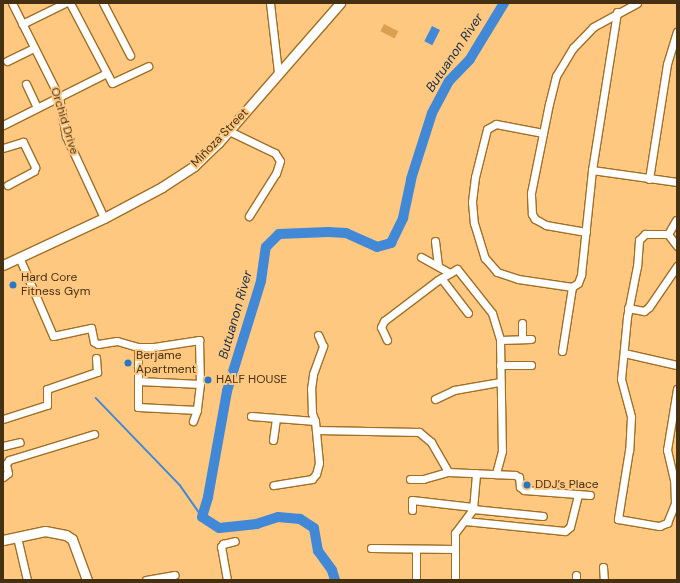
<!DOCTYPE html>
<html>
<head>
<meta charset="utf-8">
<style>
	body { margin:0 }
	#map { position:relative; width:680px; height:583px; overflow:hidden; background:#ffc881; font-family:"DM Sans",sans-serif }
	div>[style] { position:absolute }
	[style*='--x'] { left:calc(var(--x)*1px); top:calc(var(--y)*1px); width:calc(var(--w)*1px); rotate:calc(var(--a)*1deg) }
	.green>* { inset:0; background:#daa050; transform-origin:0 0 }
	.water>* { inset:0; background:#4188d6; transform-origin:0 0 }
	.stream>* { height:1.5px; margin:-0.75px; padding:0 0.75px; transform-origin:0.75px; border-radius:0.75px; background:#4188d6 }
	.river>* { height:10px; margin:-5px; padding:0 5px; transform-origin:5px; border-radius:5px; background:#4188d6 }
	.roads { filter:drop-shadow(1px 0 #a16f24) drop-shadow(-1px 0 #a16f24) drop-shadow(0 1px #a16f24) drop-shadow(0 -1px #a16f24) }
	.minor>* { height:7px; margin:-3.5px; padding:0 3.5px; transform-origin:3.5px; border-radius:3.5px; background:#fff }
	.major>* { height:9px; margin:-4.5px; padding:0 4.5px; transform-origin:4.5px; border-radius:4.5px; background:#fff }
	.dots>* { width:11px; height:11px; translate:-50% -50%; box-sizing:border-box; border:2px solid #ffc881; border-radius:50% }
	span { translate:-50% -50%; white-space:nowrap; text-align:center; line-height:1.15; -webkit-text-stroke:4px #ffc881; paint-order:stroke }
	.street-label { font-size:12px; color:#463012 }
	.poi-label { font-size:12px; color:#463012 }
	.left { translate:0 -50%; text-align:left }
	.water-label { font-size:13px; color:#0f2c4c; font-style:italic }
	.frame { position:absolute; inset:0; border:4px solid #463012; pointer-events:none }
</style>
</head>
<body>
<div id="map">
	<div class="green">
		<i style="left:384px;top:24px;width:16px;height:8px;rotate:27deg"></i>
	</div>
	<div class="water">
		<i style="left:432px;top:26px;width:9px;height:17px;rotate:27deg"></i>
	</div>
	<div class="stream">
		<i style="--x:96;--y:398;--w:121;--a:46"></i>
		<i style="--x:180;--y:485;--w:39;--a:55"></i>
	</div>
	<div class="river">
		<i style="--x:335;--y:580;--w:10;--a:-107"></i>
		<i style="--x:332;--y:570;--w:24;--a:-126"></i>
		<i style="--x:318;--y:551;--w:23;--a:-100"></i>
		<i style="--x:314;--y:528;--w:17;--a:-147"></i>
		<i style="--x:300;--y:519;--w:22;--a:-175"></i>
		<i style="--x:278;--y:517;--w:22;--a:162"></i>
		<i style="--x:257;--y:524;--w:38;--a:174"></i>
		<i style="--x:219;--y:528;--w:20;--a:-147"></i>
		<i style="--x:202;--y:517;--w:21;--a:-73"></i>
		<i style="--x:208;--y:497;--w:108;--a:-79.8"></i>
		<i style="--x:227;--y:391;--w:115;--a:-72.8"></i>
		<i style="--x:261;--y:281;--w:34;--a:-82"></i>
		<i style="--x:266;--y:247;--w:18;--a:-45"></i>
		<i style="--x:279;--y:234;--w:49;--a:-2.3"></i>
		<i style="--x:328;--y:232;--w:18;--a:3"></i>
		<i style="--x:346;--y:233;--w:34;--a:24"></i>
		<i style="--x:377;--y:247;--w:15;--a:-16"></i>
		<i style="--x:391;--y:243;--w:28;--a:-64"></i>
		<i style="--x:403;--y:218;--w:40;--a:-78"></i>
		<i style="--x:411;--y:179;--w:69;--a:-72.3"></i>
		<i style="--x:432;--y:113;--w:36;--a:-62"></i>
		<i style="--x:449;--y:81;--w:30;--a:-46"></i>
		<i style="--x:470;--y:59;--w:66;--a:-58.7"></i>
	</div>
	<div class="roads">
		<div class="minor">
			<i style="--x:12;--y:3;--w:105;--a:63.4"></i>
			<i style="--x:59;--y:97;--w:40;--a:80"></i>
			<i style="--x:66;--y:136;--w:90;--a:65.1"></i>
			<i style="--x:70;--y:3;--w:90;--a:62.3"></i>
			<i style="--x:112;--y:83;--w:40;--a:-25"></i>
			<i style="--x:103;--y:3;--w:59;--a:62.6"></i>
			<i style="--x:270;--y:3;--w:69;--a:83.4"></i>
			<i style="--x:22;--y:24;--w:48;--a:-26"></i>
			<i style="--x:7;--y:61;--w:30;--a:-26"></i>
			<i style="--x:26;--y:84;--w:26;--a:65"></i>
			<i style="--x:3;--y:125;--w:114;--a:-26.6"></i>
			<i style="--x:229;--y:131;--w:51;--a:25.6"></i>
			<i style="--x:275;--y:153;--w:9;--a:58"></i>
			<i style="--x:280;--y:161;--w:13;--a:108"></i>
			<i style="--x:276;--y:173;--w:51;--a:122.1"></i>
			<i style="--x:543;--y:133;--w:48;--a:-169.2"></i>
			<i style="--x:496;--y:124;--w:10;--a:151"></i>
			<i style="--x:487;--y:129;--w:49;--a:104"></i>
			<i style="--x:475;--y:177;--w:25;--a:97"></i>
			<i style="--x:472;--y:202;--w:21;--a:85"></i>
			<i style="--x:474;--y:223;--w:37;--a:73"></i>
			<i style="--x:485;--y:258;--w:18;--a:49"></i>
			<i style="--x:497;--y:272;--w:22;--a:18"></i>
			<i style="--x:518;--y:279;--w:55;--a:8.4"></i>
			<i style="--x:572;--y:287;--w:7;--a:-34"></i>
			<i style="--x:578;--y:283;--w:9;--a:-69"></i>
			<i style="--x:581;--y:275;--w:106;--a:-84"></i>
			<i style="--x:592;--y:170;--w:160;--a:-81"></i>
			<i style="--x:3;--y:148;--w:21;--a:-17"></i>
			<i style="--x:23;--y:142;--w:28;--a:64"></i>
			<i style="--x:35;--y:167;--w:4;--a:104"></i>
			<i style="--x:34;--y:171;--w:30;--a:152"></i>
			<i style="--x:592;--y:170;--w:86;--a:8"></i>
			<i style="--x:649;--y:179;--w:116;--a:-81.1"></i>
			<i style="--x:667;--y:64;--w:34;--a:-73"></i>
			<i style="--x:586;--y:232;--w:41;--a:-170.1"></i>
			<i style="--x:546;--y:225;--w:13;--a:-151"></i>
			<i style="--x:535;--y:219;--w:6;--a:-121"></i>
			<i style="--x:532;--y:214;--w:21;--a:-93"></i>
			<i style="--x:531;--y:193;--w:91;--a:-78.6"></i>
			<i style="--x:549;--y:104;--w:29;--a:-76"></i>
			<i style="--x:556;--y:76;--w:33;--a:-59"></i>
			<i style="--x:573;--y:48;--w:29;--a:-46"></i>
			<i style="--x:593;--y:27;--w:50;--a:-28.6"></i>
			<i style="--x:668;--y:234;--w:16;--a:-60"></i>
			<i style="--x:435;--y:241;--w:25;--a:83"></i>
			<i style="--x:677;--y:246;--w:15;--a:-127"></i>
			<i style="--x:668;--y:234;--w:23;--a:180"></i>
			<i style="--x:645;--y:234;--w:8;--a:135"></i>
			<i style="--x:639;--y:240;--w:26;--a:94"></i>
			<i style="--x:637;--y:266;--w:52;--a:101.1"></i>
			<i style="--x:627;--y:317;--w:62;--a:95.5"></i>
			<i style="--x:621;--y:379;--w:39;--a:75"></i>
			<i style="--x:631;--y:417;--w:33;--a:93"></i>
			<i style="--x:629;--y:450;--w:70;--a:99.1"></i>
			<i style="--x:618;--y:519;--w:42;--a:9.7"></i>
			<i style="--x:659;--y:526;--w:9;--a:-21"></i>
			<i style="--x:667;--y:523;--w:22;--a:-68"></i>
			<i style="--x:675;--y:503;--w:23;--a:-92"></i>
			<i style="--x:674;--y:480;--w:31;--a:-103"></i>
			<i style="--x:667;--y:450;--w:62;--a:-80.7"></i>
			<i style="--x:19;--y:257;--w:86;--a:66.7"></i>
			<i style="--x:53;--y:336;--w:39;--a:-12"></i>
			<i style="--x:91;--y:328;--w:14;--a:78"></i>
			<i style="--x:94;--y:342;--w:4;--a:27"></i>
			<i style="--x:98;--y:344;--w:19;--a:-9"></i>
			<i style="--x:117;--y:341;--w:22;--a:16"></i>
			<i style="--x:138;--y:347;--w:16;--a:0"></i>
			<i style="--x:154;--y:347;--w:46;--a:-8.8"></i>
			<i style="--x:199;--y:340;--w:44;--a:88.7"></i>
			<i style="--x:200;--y:384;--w:26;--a:97"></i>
			<i style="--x:197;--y:410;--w:12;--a:110"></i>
			<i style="--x:421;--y:257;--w:33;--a:29"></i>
			<i style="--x:441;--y:278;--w:44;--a:52.4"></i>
			<i style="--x:628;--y:308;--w:16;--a:11"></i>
			<i style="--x:644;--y:311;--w:6;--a:-39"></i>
			<i style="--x:649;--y:307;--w:50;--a:-55.7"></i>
			<i style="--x:522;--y:323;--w:16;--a:90"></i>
			<i style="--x:387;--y:340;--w:14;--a:-115"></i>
			<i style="--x:381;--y:327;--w:7;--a:-63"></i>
			<i style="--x:384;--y:321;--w:68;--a:-37.2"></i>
			<i style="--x:438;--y:280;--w:22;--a:-30"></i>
			<i style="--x:457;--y:269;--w:56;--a:51.5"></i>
			<i style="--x:492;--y:313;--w:28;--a:73"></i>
			<i style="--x:500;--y:340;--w:111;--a:89"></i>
			<i style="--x:502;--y:451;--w:24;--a:105"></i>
			<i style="--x:500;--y:340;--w:31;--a:-2"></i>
			<i style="--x:138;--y:347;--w:60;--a:90"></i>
			<i style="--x:138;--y:407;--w:59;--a:2.9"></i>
			<i style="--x:562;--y:351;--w:65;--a:-81.1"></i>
			<i style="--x:624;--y:353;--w:54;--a:12.8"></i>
			<i style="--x:500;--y:365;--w:31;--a:0"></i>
			<i style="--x:138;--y:381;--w:62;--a:2.8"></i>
			<i style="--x:435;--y:399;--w:21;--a:-25"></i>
			<i style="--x:454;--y:390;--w:47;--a:-9.9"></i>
			<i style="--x:251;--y:416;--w:64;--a:4.5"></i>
			<i style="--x:315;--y:421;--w:42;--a:84.6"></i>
			<i style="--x:319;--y:463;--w:11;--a:105"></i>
			<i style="--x:316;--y:474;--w:6;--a:129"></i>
			<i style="--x:312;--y:479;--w:39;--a:171"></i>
			<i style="--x:3;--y:419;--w:46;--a:-17.7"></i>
			<i style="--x:47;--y:405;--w:16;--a:-90"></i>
			<i style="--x:47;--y:389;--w:53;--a:-18.8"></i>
			<i style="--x:97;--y:372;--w:14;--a:-94"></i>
			<i style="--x:315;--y:421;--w:9;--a:-111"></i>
			<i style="--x:312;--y:413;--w:24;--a:-92"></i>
			<i style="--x:311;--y:389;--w:15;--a:-82"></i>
			<i style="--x:313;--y:374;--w:30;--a:-70"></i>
			<i style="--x:323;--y:346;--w:12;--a:-114"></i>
			<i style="--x:317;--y:430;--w:102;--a:1.1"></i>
			<i style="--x:419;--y:432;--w:16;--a:40"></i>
			<i style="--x:431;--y:442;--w:34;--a:60"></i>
			<i style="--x:448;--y:472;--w:67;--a:2.6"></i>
			<i style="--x:515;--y:475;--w:4;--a:27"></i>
			<i style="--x:519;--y:477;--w:10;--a:84"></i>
			<i style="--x:520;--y:487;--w:5;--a:37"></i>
			<i style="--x:524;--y:490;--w:66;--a:4.3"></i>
			<i style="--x:273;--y:440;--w:21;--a:-82"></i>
			<i style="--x:3;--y:446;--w:17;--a:-13"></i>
			<i style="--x:3;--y:477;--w:6;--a:-39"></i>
			<i style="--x:8;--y:473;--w:9;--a:-103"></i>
			<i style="--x:6;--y:464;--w:5;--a:-53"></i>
			<i style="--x:9;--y:460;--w:89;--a:-17"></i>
			<i style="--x:410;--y:479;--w:13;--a:0"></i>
			<i style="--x:423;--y:479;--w:26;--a:-16"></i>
			<i style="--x:473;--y:509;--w:70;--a:5.7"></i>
			<i style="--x:412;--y:510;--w:10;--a:-90"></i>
			<i style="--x:412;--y:500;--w:61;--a:6.5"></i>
			<i style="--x:465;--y:521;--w:100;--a:5.7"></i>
			<i style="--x:565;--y:531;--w:6;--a:-39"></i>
			<i style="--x:570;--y:527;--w:34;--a:-76"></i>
			<i style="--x:17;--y:537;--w:44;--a:76.9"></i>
			<i style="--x:371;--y:548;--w:84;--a:0.7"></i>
			<i style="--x:416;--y:549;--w:31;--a:90"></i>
			<i style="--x:603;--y:567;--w:13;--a:86"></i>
			<i style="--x:576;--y:575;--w:5;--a:90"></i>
			<i style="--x:146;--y:580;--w:29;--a:-10"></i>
			<i style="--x:227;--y:580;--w:34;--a:-100"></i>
			<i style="--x:221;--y:547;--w:4;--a:-56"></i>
			<i style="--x:223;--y:544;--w:12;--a:-14"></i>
			<i style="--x:455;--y:580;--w:47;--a:-90"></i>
			<i style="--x:455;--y:533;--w:30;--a:-53"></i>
			<i style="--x:473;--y:509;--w:36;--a:-85"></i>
		</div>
		<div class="major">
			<i style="--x:3;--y:265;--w:111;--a:-25"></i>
			<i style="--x:104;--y:218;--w:66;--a:-28.1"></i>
			<i style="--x:162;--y:187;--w:38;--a:-33"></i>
			<i style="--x:194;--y:166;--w:33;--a:-44"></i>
			<i style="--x:218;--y:143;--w:186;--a:-48.9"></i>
			<i style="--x:3;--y:540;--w:43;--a:-12.1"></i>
			<i style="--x:45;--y:531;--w:21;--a:11"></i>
			<i style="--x:66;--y:535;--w:7;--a:34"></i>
			<i style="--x:72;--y:539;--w:44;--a:69.9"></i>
		</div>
	</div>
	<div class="dots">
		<i style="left:13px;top:285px;background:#2a76c6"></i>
		<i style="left:128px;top:363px;background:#2a76c6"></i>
		<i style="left:208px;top:380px;background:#2a76c6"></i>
		<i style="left:527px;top:485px;background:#2a76c6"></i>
	</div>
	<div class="street-label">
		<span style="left:64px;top:121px;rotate:73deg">Orchid Drive</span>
		<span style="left:220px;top:138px;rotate:-46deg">Miñoza Street</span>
	</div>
	<div class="poi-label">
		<span class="left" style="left:21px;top:285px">Hard Core<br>Fitness Gym</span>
		<span class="left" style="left:136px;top:363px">Berjame<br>Apartment</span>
		<span class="left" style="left:216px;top:380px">HALF HOUSE</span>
		<span class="left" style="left:535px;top:485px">DDJ’s Place</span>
	</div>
	<div class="water-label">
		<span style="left:455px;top:53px;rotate:-56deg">Butuanon River</span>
		<span style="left:236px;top:315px;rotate:-74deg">Butuanon River</span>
	</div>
	<div class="frame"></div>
</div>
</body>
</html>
